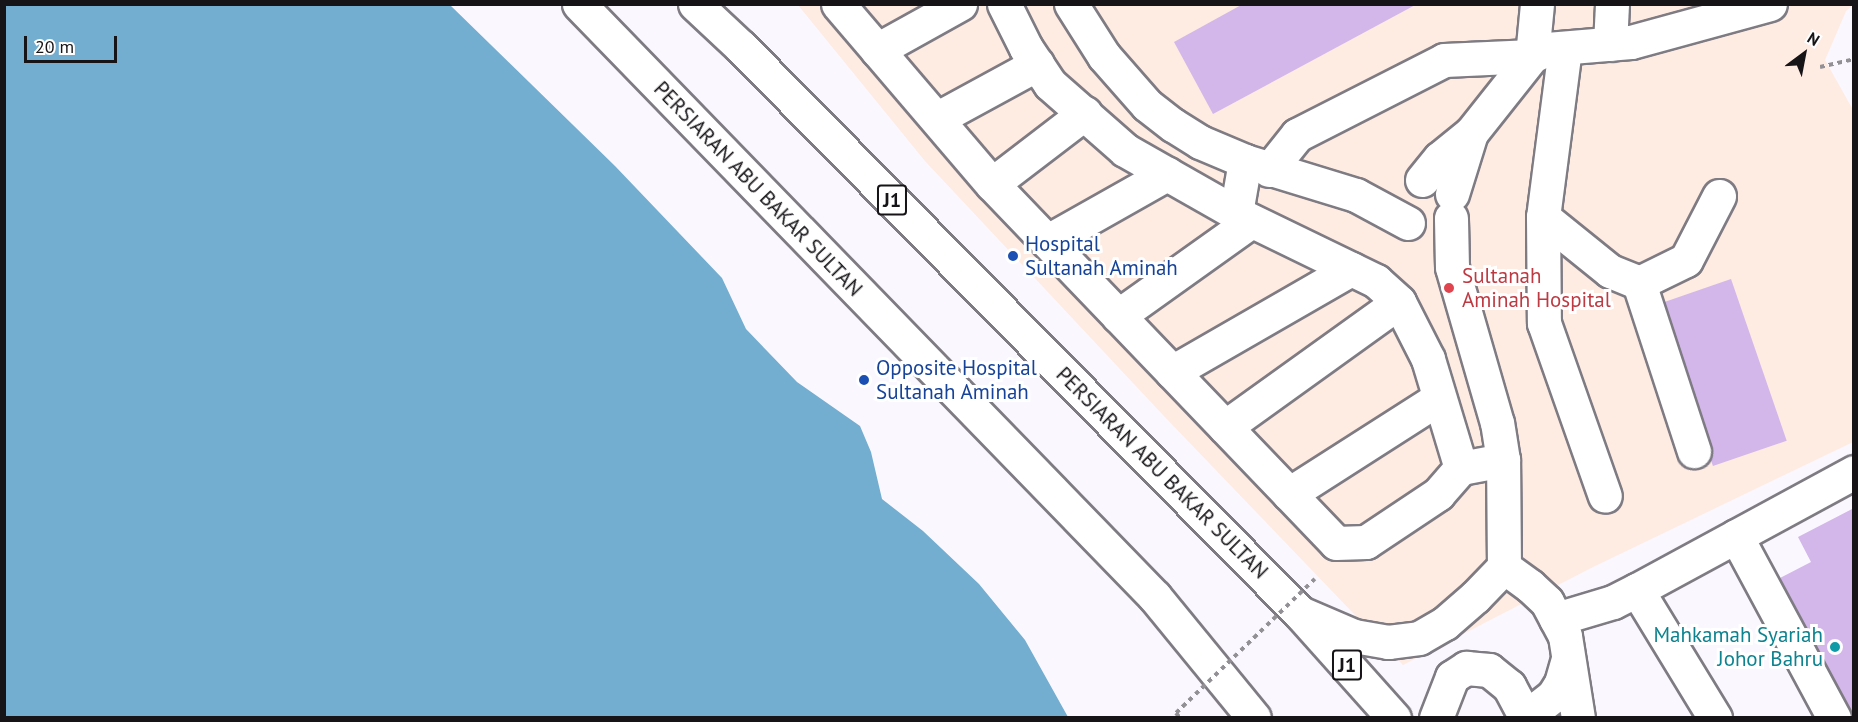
<!DOCTYPE html>
<html>
<head>
<meta charset="utf-8">
<style>
	body { margin:0 }
	#map { position:relative; width:1858px; height:722px; overflow:hidden; background:#fbf7fe; font-family:"PT Sans",sans-serif }
	div>[style] { position:absolute }
	[style*='--x'] { left:calc(var(--x)*1px); top:calc(var(--y)*1px); width:calc(var(--w)*1px); rotate:calc(var(--a)*1deg) }
	.medical>* { inset:0; background:#feebe2 }
	.water>* { inset:0; background:#73adcf }
	.building>* { inset:0; background:#d3b6ea; transform-origin:0 0 }
	.path>* { height:4px; margin-top:-2px; transform-origin:0; background:repeating-linear-gradient(90deg,#939095 0 4.5px,transparent 0 9px) }
	.roads { filter:drop-shadow(2px 0 #7f7b83) drop-shadow(-2px 0 #7f7b83) drop-shadow(0 2px #7f7b83) drop-shadow(0 -2px #7f7b83) }
	.minor>* { height:33px; margin:-16.5px; padding:0 16.5px; transform-origin:16.5px; border-radius:16.5px; background:#fff }
	.major>* { height:33px; margin:-16.5px; padding:0 16.5px; transform-origin:16.5px; border-radius:16.5px; background:#fff }
	.path-bridge>* { height:4px; margin-top:-2px; transform-origin:0; background:repeating-linear-gradient(90deg,#939095 0 4.5px,transparent 0 9px) }
	.dots>* { width:16px; height:16px; translate:-50% -50%; box-sizing:border-box; border:3px solid #fff; border-radius:50% }
	span { translate:-50% -50%; white-space:nowrap; text-align:center; line-height:1.15; -webkit-text-stroke:6px #fff; paint-order:stroke }
	.shield-label span { padding:2px 4px; background:#fff; border:2px solid; border-radius:4px; -webkit-text-stroke-width:0 }
	.shield-label { font-size:20px; color:#161417; font-weight:700 }
	.street-label { font-size:21px; color:#161417 }
	.transit-label { font-size:21px; color:#164399 }
	.left { translate:0 -50%; text-align:left }
	.health-label { font-size:21px; color:#be3a42 }
	.culture-label { font-size:21px; color:#0d838f }
	.right { translate:-100% -50%; text-align:right }
	.frame { position:absolute; inset:0; border:6px solid #161417; pointer-events:none }
	.north { position:absolute; left:1774px; top:24px; width:60px; height:60px; -webkit-text-stroke:4px #fff; paint-order:stroke; rotate:32deg; font-size:16px; font-weight:700; line-height:24px; text-align:center; color:#161417 }
	.north::after { content:''; display:block; margin:auto; width:21px; height:27px; background:#161417; clip-path:polygon(50% 0,100% 100%,50% 72%,0 100%) }
	.scale { position:absolute; left:24px; top:36px; width:93px; height:27px; box-sizing:border-box; border:3px solid #161417; border-top:0; padding-left:8px; font-size:18px; line-height:21px; white-space:nowrap; color:#161417; -webkit-text-stroke:4px #fff; paint-order:stroke }
</style>
</head>
<body>
<div id="map">
	<div class="medical">
		<i style="clip-path:polygon(798px 5px,1853px 5px,1846px 11px,1825px 60px,1853px 110px,1853px 442px,1593px 567px,1403px 665px,1163px 415px,925px 161px)"></i>
	</div>
	<div class="water">
		<i style="clip-path:polygon(4px 5px,450px 5px,615px 166px,722px 278px,746px 329px,797px 382px,860px 426px,871px 452px,882px 499px,923px 531px,979px 584px,1025px 640px,1068px 717px,5px 717px)"></i>
	</div>
	<div class="building">
		<i style="clip-path:polygon(1243px 4px,1417px 4px,1213px 114px,1174px 42px)"></i>
		<i style="left:1731px;top:279px;width:171px;height:78px;rotate:71deg"></i>
		<i style="clip-path:polygon(1854px 508px,1854px 717px,1780px 578px,1811px 562px,1798px 537px)"></i>
	</div>
	<div class="path">
		<i style="--x:1820;--y:67;--w:35;--a:-13"></i>
		<i style="--x:1176;--y:713;--w:6;--a:51"></i>
	</div>
	<div class="roads">
		<div class="minor">
			<i style="--x:838;--y:4;--w:237;--a:49.5"></i>
			<i style="--x:992;--y:184;--w:497;--a:46.2"></i>
			<i style="--x:1336;--y:543;--w:30;--a:-2"></i>
			<i style="--x:1366;--y:542;--w:87;--a:-33.7"></i>
			<i style="--x:1438;--y:494;--w:35;--a:-49"></i>
			<i style="--x:1461;--y:468;--w:43;--a:-10.8"></i>
			<i style="--x:1004;--y:4;--w:49;--a:63.4"></i>
			<i style="--x:1026;--y:48;--w:43;--a:56.3"></i>
			<i style="--x:1050;--y:84;--w:100;--a:41.3"></i>
			<i style="--x:1125;--y:150;--w:128;--a:29.6"></i>
			<i style="--x:1071;--y:4;--w:62;--a:57.6"></i>
			<i style="--x:1104;--y:56;--w:65;--a:48.7"></i>
			<i style="--x:1147;--y:105;--w:33;--a:38"></i>
			<i style="--x:1173;--y:125;--w:32;--a:32"></i>
			<i style="--x:1200;--y:142;--w:49;--a:22.9"></i>
			<i style="--x:1245;--y:161;--w:116;--a:17"></i>
			<i style="--x:1356;--y:195;--w:59;--a:28.3"></i>
			<i style="--x:1610;--y:44;--w:40;--a:-87.1"></i>
			<i style="--x:1565;--y:48;--w:170;--a:97.4"></i>
			<i style="--x:1543;--y:217;--w:106;--a:89.5"></i>
			<i style="--x:1544;--y:323;--w:183;--a:70.6"></i>
			<i style="--x:877;--y:50;--w:95;--a:-29"></i>
			<i style="--x:938;--y:118;--w:113;--a:-28.6"></i>
			<i style="--x:1245;--y:161;--w:53;--a:99.8"></i>
			<i style="--x:1236;--y:213;--w:156;--a:25.9"></i>
			<i style="--x:1376;--y:281;--w:31;--a:42"></i>
			<i style="--x:1399;--y:302;--w:64;--a:63"></i>
			<i style="--x:1428;--y:359;--w:114;--a:73.2"></i>
			<i style="--x:1269;--y:170;--w:45;--a:-51.3"></i>
			<i style="--x:1297;--y:135;--w:165;--a:-27"></i>
			<i style="--x:1444;--y:60;--w:88;--a:-2.6"></i>
			<i style="--x:1532;--y:56;--w:17;--a:-25"></i>
			<i style="--x:1547;--y:49;--w:84;--a:-4.8"></i>
			<i style="--x:1631;--y:42;--w:144;--a:-15.3"></i>
			<i style="--x:1422;--y:180;--w:28;--a:-51"></i>
			<i style="--x:1440;--y:158;--w:40;--a:-39"></i>
			<i style="--x:1471;--y:133;--w:98;--a:-51.6"></i>
			<i style="--x:1532;--y:56;--w:52;--a:-84.5"></i>
			<i style="--x:992;--y:184;--w:117;--a:-37.4"></i>
			<i style="--x:1452;--y:194;--w:64;--a:-72.7"></i>
			<i style="--x:1543;--y:217;--w:86;--a:38.9"></i>
			<i style="--x:1610;--y:271;--w:31;--a:22"></i>
			<i style="--x:1639;--y:283;--w:52;--a:-26.1"></i>
			<i style="--x:1686;--y:260;--w:72;--a:-62.7"></i>
			<i style="--x:1048;--y:241;--w:137;--a:-29.4"></i>
			<i style="--x:1639;--y:283;--w:177;--a:71.9"></i>
			<i style="--x:1118;--y:316;--w:163;--a:-35.5"></i>
			<i style="--x:1172;--y:372;--w:207;--a:-29.9"></i>
			<i style="--x:1225;--y:427;--w:214;--a:-35.7"></i>
			<i style="--x:1289;--y:494;--w:178;--a:-32.6"></i>
			<i style="--x:1736;--y:536;--w:207;--a:61.7"></i>
			<i style="--x:1504;--y:567;--w:32;--a:36"></i>
			<i style="--x:1530;--y:586;--w:23;--a:43"></i>
			<i style="--x:1547;--y:602;--w:38;--a:62"></i>
			<i style="--x:1565;--y:636;--w:83;--a:81"></i>
			<i style="--x:1637;--y:590;--w:150;--a:58.6"></i>
			<i style="--x:1300;--y:613;--w:59;--a:23.1"></i>
			<i style="--x:1354;--y:636;--w:35;--a:10"></i>
			<i style="--x:1388;--y:642;--w:31;--a:-7"></i>
			<i style="--x:1419;--y:638;--w:30;--a:-30"></i>
			<i style="--x:1445;--y:623;--w:40;--a:-41"></i>
			<i style="--x:1475;--y:597;--w:42;--a:-46"></i>
			<i style="--x:1504;--y:567;--w:107;--a:-90.5"></i>
			<i style="--x:1503;--y:460;--w:37;--a:-99"></i>
			<i style="--x:1497;--y:423;--w:162;--a:-106.1"></i>
			<i style="--x:1452;--y:267;--w:49;--a:-91.2"></i>
			<i style="--x:1556;--y:619;--w:59;--a:-16.6"></i>
			<i style="--x:1613;--y:602;--w:27;--a:-27"></i>
			<i style="--x:1637;--y:590;--w:247;--a:-28.5"></i>
			<i style="--x:1526;--y:717;--w:34;--a:-38"></i>
			<i style="--x:1553;--y:696;--w:15;--a:-58"></i>
			<i style="--x:1561;--y:683;--w:25;--a:-74"></i>
			<i style="--x:1436;--y:718;--w:44;--a:-68.7"></i>
			<i style="--x:1452;--y:677;--w:17;--a:-33"></i>
			<i style="--x:1466;--y:668;--w:23;--a:5"></i>
			<i style="--x:1489;--y:670;--w:26;--a:39"></i>
			<i style="--x:1509;--y:686;--w:36;--a:62"></i>
		</div>
		<div class="major">
			<i style="--x:579;--y:4;--w:827;--a:45.83"></i>
			<i style="--x:1155;--y:597;--w:156;--a:50.7"></i>
			<i style="--x:695;--y:4;--w:63;--a:43.1"></i>
			<i style="--x:741;--y:47;--w:796;--a:45.36"></i>
			<i style="--x:1300;--y:613;--w:141;--a:48.2"></i>
		</div>
	</div>
	<div class="path-bridge">
		<i style="--x:1176;--y:713;--w:193;--a:-44"></i>
	</div>
	<div class="dots">
		<i style="left:1013px;top:256px;background:#1a4fb4"></i>
		<i style="left:1449px;top:288px;background:#e0444e"></i>
		<i style="left:864px;top:380px;background:#1a4fb4"></i>
		<i style="left:1835px;top:647px;background:#0f9aa8"></i>
	</div>
	<div class="shield-label">
		<span style="left:892px;top:200px">J1</span>
		<span style="left:1347px;top:665px">J1</span>
	</div>
	<div class="street-label">
		<span style="left:758px;top:189px;rotate:46deg">PERSIARAN ABU BAKAR SULTAN</span>
		<span style="left:1162px;top:473px;rotate:45deg">PERSIARAN ABU BAKAR SULTAN</span>
	</div>
	<div class="transit-label">
		<span class="left" style="left:1025px;top:256px">Hospital<br>Sultanah Aminah</span>
		<span class="left" style="left:876px;top:380px">Opposite Hospital<br>Sultanah Aminah</span>
	</div>
	<div class="health-label">
		<span class="left" style="left:1462px;top:288px">Sultanah<br>Aminah Hospital</span>
	</div>
	<div class="culture-label">
		<span class="right" style="left:1823px;top:647px">Mahkamah Syariah<br>Johor Bahru</span>
	</div>
	<div class="frame"></div>
	<div class="north">N</div>
	<div class="scale">20 m</div>
</div>
</body>
</html>
